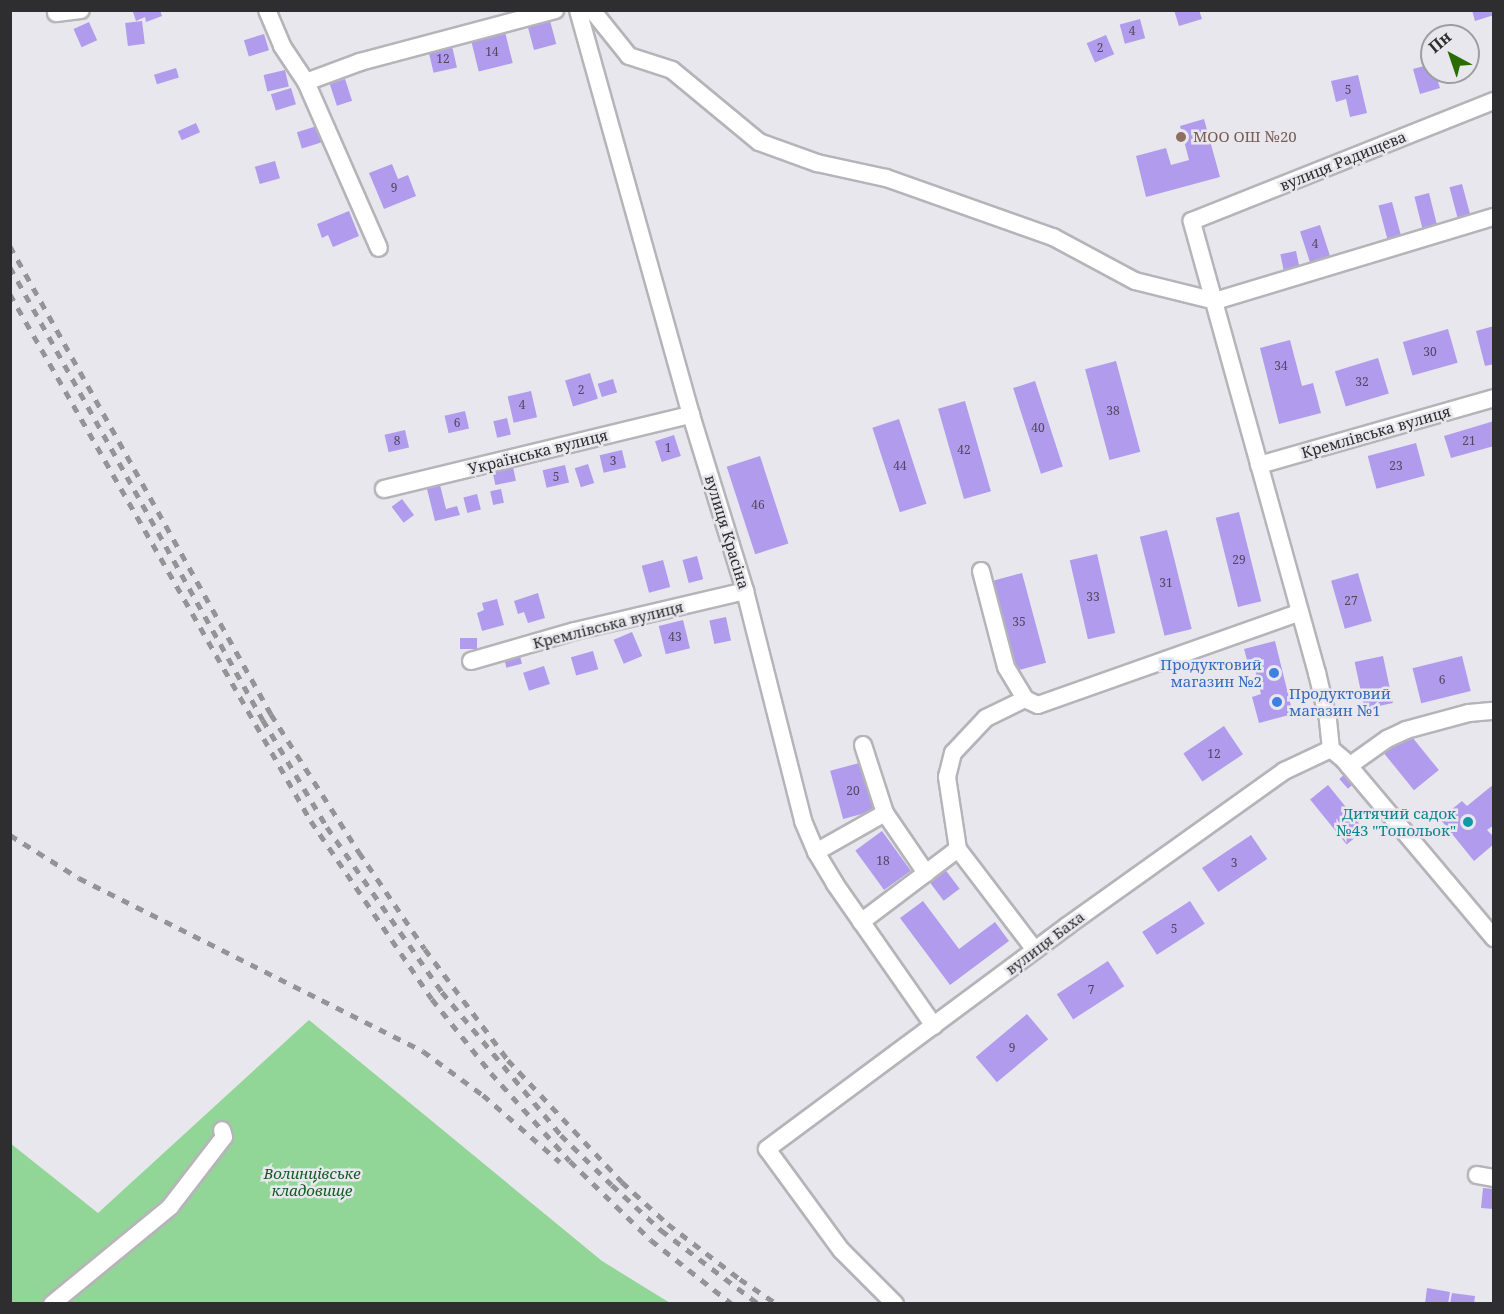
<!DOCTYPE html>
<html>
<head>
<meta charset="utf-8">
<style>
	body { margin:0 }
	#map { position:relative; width:1504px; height:1314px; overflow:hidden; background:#e8e7ed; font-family:"Noto Serif",serif }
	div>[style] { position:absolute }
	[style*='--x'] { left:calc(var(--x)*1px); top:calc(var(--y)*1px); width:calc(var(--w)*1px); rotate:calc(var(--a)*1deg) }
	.green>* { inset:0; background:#91d696 }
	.building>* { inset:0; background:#b19bec; transform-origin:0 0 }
	.roads { filter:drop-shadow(2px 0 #b5b4b9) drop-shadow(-2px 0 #b5b4b9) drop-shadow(0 2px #b5b4b9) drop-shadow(0 -2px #b5b4b9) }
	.minor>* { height:16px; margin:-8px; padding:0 8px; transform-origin:8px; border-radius:8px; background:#fff }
	.rail>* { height:4.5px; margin-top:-2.25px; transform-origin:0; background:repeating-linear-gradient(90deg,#949397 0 8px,transparent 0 16px) }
	.dots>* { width:16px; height:16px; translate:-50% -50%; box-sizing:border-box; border:3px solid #e8e7ed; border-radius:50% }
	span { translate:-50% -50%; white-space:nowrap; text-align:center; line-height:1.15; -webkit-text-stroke:5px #e8e7ed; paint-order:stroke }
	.number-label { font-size:12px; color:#4f485e }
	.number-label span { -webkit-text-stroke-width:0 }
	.education-label { font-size:15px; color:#785e54 }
	.left { translate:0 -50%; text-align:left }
	.street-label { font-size:15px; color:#2e2d2f }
	.shop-label { font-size:15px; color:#366cbe }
	.right { translate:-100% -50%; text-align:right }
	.culture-label { font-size:15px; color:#0d838f }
	.park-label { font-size:15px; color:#0e5c20; font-style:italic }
	.frame { position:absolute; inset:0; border:12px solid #2e2d2f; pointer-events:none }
	.north { position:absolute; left:1420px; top:24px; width:60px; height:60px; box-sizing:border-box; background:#e8e7ed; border:2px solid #9e9da1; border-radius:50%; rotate:320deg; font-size:16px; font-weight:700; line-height:24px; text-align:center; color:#2e2d2f }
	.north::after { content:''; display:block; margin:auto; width:21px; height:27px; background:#2a6c02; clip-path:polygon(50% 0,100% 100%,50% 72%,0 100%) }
</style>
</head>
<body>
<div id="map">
	<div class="green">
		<i style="clip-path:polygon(309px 1020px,602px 1261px,670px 1303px,11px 1303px,10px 1143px,98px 1213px)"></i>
	</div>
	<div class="building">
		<i style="clip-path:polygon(137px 10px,160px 10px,162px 16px,146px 22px,145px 17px,136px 21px,133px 12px)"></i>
		<i style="clip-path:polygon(1174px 10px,1199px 10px,1202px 19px,1179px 26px)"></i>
		<i style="clip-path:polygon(1472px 10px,1494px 10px,1494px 15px,1475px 21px)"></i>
		<i style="left:549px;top:17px;width:28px;height:23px;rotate:75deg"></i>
		<i style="left:1140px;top:19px;width:20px;height:21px;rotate:75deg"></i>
		<i style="left:142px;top:21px;width:23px;height:17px;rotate:83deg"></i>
		<i style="left:89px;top:22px;width:20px;height:17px;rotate:66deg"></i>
		<i style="left:505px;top:32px;width:32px;height:35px;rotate:76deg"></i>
		<i style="left:264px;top:34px;width:17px;height:21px;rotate:73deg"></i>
		<i style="left:1106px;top:35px;width:21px;height:21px;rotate:67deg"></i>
		<i style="left:452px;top:46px;width:22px;height:24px;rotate:77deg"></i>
		<i style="clip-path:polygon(1432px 64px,1432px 72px,1435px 72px,1440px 88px,1420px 94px,1413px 69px)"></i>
		<i style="left:176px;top:68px;width:10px;height:23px;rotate:73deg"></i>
		<i style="left:285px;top:70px;width:17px;height:22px;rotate:77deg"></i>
		<i style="clip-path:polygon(1358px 75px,1367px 113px,1350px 117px,1346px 99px,1336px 102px,1331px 81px)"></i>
		<i style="left:345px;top:79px;width:23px;height:16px;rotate:72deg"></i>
		<i style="left:291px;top:88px;width:17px;height:21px;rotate:73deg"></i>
		<i style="clip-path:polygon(1204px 119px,1220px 177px,1146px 197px,1136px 156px,1166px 148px,1171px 165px,1189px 160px,1180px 126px)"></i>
		<i style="left:196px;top:123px;width:10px;height:20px;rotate:66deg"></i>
		<i style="left:317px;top:126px;width:17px;height:21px;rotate:73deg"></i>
		<i style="left:275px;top:161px;width:18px;height:21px;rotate:74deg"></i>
		<i style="clip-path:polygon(392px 164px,398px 179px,408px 175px,416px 196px,384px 209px,369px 173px)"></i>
		<i style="left:1462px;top:184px;width:34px;height:13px;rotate:75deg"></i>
		<i style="left:1429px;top:193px;width:34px;height:15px;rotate:76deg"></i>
		<i style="left:1392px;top:202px;width:34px;height:14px;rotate:75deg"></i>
		<i style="clip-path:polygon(349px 211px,359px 236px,333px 247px,328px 235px,322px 238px,317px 224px)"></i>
		<i style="left:1320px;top:225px;width:32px;height:21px;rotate:72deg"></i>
		<i style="left:1296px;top:251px;width:19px;height:16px;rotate:78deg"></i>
		<i style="clip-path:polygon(1494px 326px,1494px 364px,1485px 366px,1476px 331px)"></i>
		<i style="left:1448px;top:329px;width:35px;height:47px;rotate:74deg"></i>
		<i style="clip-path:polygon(1290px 340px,1302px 386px,1313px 383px,1321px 413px,1279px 424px,1260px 348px)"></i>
		<i style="left:1378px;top:358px;width:37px;height:45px;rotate:73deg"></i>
		<i style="left:1116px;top:361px;width:94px;height:32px;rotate:75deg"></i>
		<i style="left:590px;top:373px;width:27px;height:26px;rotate:73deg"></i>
		<i style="left:613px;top:379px;width:14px;height:16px;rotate:73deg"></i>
		<i style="left:1035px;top:381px;width:90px;height:23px;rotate:72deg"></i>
		<i style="left:531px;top:391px;width:27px;height:24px;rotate:77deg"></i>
		<i style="left:965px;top:401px;width:94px;height:28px;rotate:74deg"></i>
		<i style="left:465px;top:411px;width:18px;height:21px;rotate:77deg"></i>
		<i style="left:507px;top:418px;width:17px;height:14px;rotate:77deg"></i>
		<i style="left:899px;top:419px;width:89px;height:28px;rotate:72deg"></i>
		<i style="clip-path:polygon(1494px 421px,1494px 446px,1451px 458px,1444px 436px)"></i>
		<i style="left:405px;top:430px;width:18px;height:21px;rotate:77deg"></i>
		<i style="left:674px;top:435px;width:22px;height:20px;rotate:72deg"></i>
		<i style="left:1416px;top:443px;width:34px;height:50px;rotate:75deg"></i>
		<i style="left:622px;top:450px;width:18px;height:23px;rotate:77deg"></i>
		<i style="left:760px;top:456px;width:92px;height:35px;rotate:72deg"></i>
		<i style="left:588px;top:464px;width:20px;height:14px;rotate:72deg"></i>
		<i style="left:565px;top:465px;width:18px;height:23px;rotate:77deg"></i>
		<i style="left:513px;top:467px;width:14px;height:21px;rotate:78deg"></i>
		<i style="clip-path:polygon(439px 481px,446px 509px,457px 506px,460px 515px,435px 521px,426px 485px)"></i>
		<i style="left:501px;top:489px;width:14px;height:11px;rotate:78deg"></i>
		<i style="left:477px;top:494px;width:16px;height:14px;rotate:76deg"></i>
		<i style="left:402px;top:499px;width:20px;height:13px;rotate:53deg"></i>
		<i style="left:1239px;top:512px;width:92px;height:24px;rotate:76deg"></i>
		<i style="left:1167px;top:530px;width:102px;height:28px;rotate:76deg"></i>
		<i style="left:1097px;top:554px;width:81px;height:28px;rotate:77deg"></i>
		<i style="left:697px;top:556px;width:24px;height:15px;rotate:75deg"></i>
		<i style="left:663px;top:560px;width:28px;height:22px;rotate:75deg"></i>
		<i style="left:1022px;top:573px;width:93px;height:30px;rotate:75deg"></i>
		<i style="left:1358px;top:573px;width:50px;height:28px;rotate:74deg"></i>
		<i style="clip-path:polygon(538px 593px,545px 618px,528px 623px,524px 612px,518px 614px,514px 601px)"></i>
		<i style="clip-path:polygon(497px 599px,504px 625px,482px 631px,477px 613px,484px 610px,482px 603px)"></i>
		<i style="left:726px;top:617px;width:24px;height:17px;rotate:78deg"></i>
		<i style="left:683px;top:620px;width:29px;height:25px;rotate:76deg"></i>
		<i style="left:632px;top:632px;width:26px;height:20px;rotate:67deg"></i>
		<i style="left:460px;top:638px;width:17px;height:11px"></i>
		<i style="clip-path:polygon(1275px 641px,1293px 714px,1259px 723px,1252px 697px,1261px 694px,1254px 666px,1249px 667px,1244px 649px)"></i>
		<i style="left:593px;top:651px;width:19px;height:23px;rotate:74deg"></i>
		<i style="left:520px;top:656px;width:8px;height:16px;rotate:76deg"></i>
		<i style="left:1383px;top:656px;width:48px;height:29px;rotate:78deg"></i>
		<i style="left:1462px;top:656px;width:36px;height:51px;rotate:76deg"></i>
		<i style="left:544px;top:666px;width:19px;height:22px;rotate:72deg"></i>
		<i style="left:1224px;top:726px;width:34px;height:49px;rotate:56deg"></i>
		<i style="left:1408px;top:732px;width:49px;height:32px;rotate:51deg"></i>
		<i style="left:863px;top:762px;width:50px;height:34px;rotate:75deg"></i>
		<i style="left:1346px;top:773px;width:13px;height:9px;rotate:48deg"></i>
		<i style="clip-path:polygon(1494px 784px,1494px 825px,1487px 830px,1494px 837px,1494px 844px,1474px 861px,1440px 819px,1462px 801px,1467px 806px)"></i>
		<i style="left:1328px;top:785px;width:58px;height:23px;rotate:51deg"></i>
		<i style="left:882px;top:831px;width:49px;height:33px;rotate:54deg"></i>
		<i style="left:1251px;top:835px;width:29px;height:59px;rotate:56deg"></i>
		<i style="left:944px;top:868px;width:26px;height:20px;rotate:53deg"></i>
		<i style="clip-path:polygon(923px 901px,959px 949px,995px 922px,1009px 941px,950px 985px,900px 918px)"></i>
		<i style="left:1190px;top:901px;width:27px;height:57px;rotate:57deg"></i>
		<i style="left:1108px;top:961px;width:30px;height:61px;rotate:57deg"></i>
		<i style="left:1027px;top:1014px;width:33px;height:67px;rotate:50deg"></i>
		<i style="clip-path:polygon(1483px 1188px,1494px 1189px,1494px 1209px,1481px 1208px)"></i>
		<i style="clip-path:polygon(1427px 1288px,1450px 1292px,1448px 1304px,1425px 1304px)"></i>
		<i style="clip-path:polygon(1452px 1293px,1475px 1296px,1474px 1304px,1450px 1304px)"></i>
	</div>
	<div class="roads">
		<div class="minor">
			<i style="--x:267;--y:10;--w:39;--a:67"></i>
			<i style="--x:282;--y:46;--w:43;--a:56.3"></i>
			<i style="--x:306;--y:82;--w:181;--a:66.3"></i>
			<i style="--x:578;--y:10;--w:420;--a:74.4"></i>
			<i style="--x:691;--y:415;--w:184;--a:72.9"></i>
			<i style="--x:745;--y:591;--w:237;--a:75.8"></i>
			<i style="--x:803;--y:821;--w:34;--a:67"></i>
			<i style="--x:816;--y:852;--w:37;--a:59"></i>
			<i style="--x:835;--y:884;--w:173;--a:55.1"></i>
			<i style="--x:592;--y:10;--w:59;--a:51.2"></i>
			<i style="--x:629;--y:56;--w:45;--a:18"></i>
			<i style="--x:672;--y:70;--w:113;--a:39.6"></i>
			<i style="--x:759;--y:142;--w:62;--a:19.9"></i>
			<i style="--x:817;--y:163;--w:71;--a:12.3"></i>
			<i style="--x:886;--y:178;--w:177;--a:19.5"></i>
			<i style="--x:1053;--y:237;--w:93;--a:28.2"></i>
			<i style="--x:1135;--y:281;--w:82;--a:14"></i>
			<i style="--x:1215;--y:301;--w:291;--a:-16.8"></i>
			<i style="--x:56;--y:13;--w:25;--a:-7"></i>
			<i style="--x:306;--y:82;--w:58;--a:-20.3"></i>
			<i style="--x:360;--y:62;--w:202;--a:-14.9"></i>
			<i style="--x:1259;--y:465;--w:244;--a:-15.9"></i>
			<i style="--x:384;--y:489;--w:316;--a:-13.6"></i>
			<i style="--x:981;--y:571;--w:99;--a:75.4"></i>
			<i style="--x:1006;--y:667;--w:37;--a:59"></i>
			<i style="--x:1025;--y:699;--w:14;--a:25"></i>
			<i style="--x:1038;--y:705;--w:278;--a:-19.5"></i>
			<i style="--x:471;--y:661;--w:108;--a:-16.1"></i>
			<i style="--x:575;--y:631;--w:175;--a:-13.2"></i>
			<i style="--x:863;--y:745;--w:71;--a:72.1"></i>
			<i style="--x:1331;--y:749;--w:30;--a:-96"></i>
			<i style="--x:1328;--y:719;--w:47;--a:-103.4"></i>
			<i style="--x:1317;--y:673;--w:469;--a:-105.5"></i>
			<i style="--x:1192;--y:221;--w:325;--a:-21.7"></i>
			<i style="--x:1331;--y:749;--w:17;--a:40"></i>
			<i style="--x:1344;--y:760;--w:233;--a:49.9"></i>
			<i style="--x:1349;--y:766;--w:47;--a:-35.4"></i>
			<i style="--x:1387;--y:739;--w:21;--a:-25"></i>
			<i style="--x:1406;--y:730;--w:65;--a:-15.1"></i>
			<i style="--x:1469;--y:713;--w:25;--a:-5"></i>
			<i style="--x:958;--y:849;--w:73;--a:-98.7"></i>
			<i style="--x:947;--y:777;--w:25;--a:-76"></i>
			<i style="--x:953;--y:753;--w:48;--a:-46.7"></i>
			<i style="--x:986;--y:718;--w:43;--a:-26"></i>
			<i style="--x:816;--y:852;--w:79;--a:-29.5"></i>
			<i style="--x:885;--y:813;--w:73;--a:55.7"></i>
			<i style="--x:861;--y:922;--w:121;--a:-37"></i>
			<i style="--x:958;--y:849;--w:127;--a:52.7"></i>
			<i style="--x:1477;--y:1175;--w:17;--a:10"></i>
			<i style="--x:52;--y:1304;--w:153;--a:-39.4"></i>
			<i style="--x:170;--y:1207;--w:88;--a:-52.4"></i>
			<i style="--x:224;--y:1137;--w:7;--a:-106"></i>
			<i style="--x:895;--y:1304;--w:76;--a:-135"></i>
			<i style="--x:841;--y:1250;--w:125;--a:-126.2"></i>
			<i style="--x:767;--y:1149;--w:374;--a:-36.6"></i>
			<i style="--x:1067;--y:926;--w:267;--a:-35.5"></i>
			<i style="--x:1284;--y:771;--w:52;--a:-25.1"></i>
		</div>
	</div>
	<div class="rail">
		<i style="--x:10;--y:246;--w:536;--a:60.85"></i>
		<i style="--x:271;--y:714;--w:164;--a:57.5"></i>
		<i style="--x:359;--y:852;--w:117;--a:55.8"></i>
		<i style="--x:425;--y:949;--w:139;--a:53.2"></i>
		<i style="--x:508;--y:1060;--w:167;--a:46.9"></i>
		<i style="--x:622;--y:1182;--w:62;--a:42.4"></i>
		<i style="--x:668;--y:1224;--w:91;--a:37.4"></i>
		<i style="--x:740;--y:1279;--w:45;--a:34"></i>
		<i style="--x:10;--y:267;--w:519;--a:60.82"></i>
		<i style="--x:263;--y:720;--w:125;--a:59.1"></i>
		<i style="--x:327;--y:827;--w:201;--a:55.1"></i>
		<i style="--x:442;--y:992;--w:186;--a:50.2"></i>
		<i style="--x:561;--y:1135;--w:71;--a:44.4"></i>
		<i style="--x:612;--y:1185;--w:67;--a:42.6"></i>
		<i style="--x:661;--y:1230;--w:123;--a:37.1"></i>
		<i style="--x:10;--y:294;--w:607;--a:60.27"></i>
		<i style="--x:311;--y:821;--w:215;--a:55.8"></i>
		<i style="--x:432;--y:999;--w:95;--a:51.4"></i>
		<i style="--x:491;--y:1073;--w:118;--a:48.1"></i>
		<i style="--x:570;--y:1161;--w:113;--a:44.3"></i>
		<i style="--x:651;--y:1240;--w:103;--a:38.3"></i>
		<i style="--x:10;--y:835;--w:81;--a:31.9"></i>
		<i style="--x:79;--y:878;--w:385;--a:26.7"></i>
		<i style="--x:423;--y:1051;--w:74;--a:36.3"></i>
		<i style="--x:483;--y:1095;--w:102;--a:41"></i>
	</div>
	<div class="dots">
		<i style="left:1181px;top:137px;background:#8d6e63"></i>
		<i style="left:1274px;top:673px;background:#3f7fe0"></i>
		<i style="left:1277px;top:702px;background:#3f7fe0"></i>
		<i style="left:1468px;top:822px;background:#0f9aa8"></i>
	</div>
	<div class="number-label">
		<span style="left:1132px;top:31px">4</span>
		<span style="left:1100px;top:48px">2</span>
		<span style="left:492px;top:52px">14</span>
		<span style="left:443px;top:59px">12</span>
		<span style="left:1348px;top:90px">5</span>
		<span style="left:394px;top:188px">9</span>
		<span style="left:1315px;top:244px">4</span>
		<span style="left:1430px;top:352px">30</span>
		<span style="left:1281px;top:366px">34</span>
		<span style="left:1362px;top:382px">32</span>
		<span style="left:581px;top:390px">2</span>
		<span style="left:522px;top:405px">4</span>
		<span style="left:1113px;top:411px">38</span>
		<span style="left:457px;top:423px">6</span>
		<span style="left:1038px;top:428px">40</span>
		<span style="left:397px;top:441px">8</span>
		<span style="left:1469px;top:441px">21</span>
		<span style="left:668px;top:448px">1</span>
		<span style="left:964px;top:450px">42</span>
		<span style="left:613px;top:461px">3</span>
		<span style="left:900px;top:466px">44</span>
		<span style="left:1396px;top:466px">23</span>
		<span style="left:556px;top:477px">5</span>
		<span style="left:758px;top:505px">46</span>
		<span style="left:1239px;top:560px">29</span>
		<span style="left:1166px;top:583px">31</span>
		<span style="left:1093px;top:597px">33</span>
		<span style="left:1351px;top:601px">27</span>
		<span style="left:1019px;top:622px">35</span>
		<span style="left:675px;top:637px">43</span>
		<span style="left:1442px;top:680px">6</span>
		<span style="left:1214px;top:754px">12</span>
		<span style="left:853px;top:791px">20</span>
		<span style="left:883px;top:861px">18</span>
		<span style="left:1234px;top:863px">3</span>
		<span style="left:1174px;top:929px">5</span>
		<span style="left:1091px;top:990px">7</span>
		<span style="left:1012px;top:1048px">9</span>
	</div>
	<div class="education-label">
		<span class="left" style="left:1193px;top:137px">МОО ОШ №20</span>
	</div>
	<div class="street-label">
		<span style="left:1343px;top:161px;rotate:-22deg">вулиця Радищева</span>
		<span style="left:1376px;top:432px;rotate:-16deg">Кремлівська вулиця</span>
		<span style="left:538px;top:452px;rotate:-14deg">Українська вулиця</span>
		<span style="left:727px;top:532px;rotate:73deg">вулиця Красіна</span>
		<span style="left:608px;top:625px;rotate:-14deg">Кремлівська вулиця</span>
		<span style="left:1045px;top:943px;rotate:-37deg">вулиця Баха</span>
	</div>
	<div class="shop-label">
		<span class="right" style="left:1262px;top:673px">Продуктовий<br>магазин №2</span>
		<span class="left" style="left:1289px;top:702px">Продуктовий<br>магазин №1</span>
	</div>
	<div class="culture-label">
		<span class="right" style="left:1456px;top:822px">Дитячий садок<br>№43 "Топольок"</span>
	</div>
	<div class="park-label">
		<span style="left:312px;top:1182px">Волинцівське<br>кладовище</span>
	</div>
	<div class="frame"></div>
	<div class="north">Пн</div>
</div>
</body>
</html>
